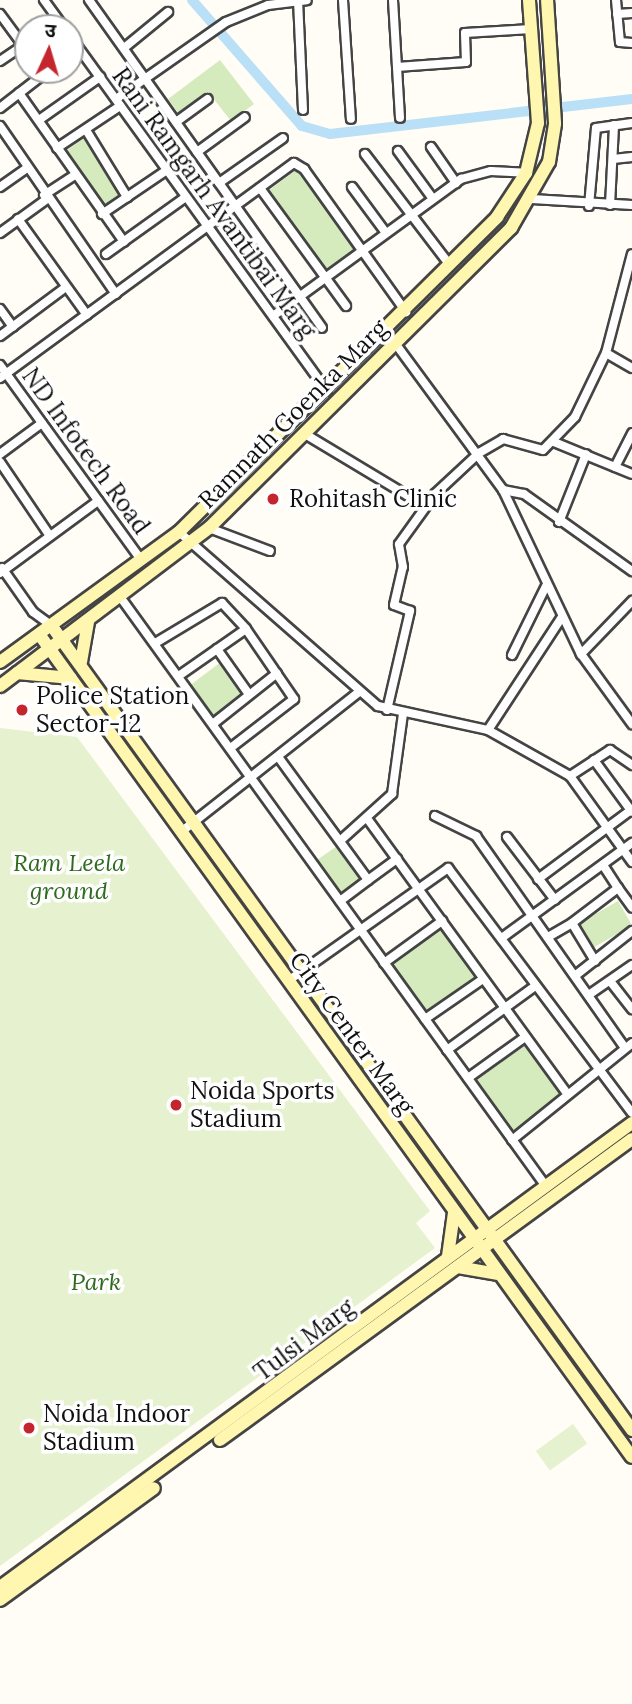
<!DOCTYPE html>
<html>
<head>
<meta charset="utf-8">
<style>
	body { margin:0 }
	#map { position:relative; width:632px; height:1704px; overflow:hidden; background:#fffdf5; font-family:Lora,"Noto Sans Devanagari",serif }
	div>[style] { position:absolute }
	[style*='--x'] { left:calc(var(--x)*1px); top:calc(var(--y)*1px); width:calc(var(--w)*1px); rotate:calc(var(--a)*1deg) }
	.green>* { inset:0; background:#d5ebbd; transform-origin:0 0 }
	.pitch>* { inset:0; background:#e6f2cf; transform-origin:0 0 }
	.canal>* { height:10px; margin:-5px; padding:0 5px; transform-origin:5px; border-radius:5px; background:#b9e0f7 }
	.roads { filter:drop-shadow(2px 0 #444) drop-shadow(-2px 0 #444) drop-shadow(0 2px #444) drop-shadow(0 -2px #444) }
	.street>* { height:8px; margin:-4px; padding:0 4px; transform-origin:4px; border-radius:4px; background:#fff }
	.secondary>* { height:12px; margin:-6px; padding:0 6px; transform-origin:6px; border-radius:6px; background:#fff6b0 }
	.dots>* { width:19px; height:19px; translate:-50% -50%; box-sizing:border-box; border:4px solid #fff; border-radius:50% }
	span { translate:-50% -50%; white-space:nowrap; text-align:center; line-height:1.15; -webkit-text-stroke:7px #fff; paint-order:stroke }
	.street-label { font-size:24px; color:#111 }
	.poi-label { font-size:24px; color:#111 }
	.left { translate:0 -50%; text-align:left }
	.park-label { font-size:24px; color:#2f6b1f; font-style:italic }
	.north { position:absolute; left:14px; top:14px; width:70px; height:70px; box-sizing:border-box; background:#fff; border:2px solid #a0a0a0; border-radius:50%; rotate:4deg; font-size:19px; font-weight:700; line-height:28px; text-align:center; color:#111 }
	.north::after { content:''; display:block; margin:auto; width:24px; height:32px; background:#c4262e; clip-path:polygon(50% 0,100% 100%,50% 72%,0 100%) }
</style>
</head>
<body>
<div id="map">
	<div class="green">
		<i style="clip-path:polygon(220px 60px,254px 104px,231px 121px,209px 93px,180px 115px,168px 99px)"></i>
		<i style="left:87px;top:136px;width:77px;height:29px;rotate:55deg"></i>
		<i style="left:296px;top:170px;width:100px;height:37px;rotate:53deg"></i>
		<i style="left:221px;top:662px;width:44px;height:40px;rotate:53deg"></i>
		<i style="left:340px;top:844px;width:44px;height:32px;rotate:55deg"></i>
		<i style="left:618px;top:901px;width:28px;height:44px;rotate:60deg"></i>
		<i style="left:442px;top:926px;width:62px;height:64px;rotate:54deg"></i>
		<i style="left:525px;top:1042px;width:70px;height:64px;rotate:55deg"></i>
	</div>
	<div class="pitch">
		<i style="clip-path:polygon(0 728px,77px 737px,430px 1211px,416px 1223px,435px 1248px,0 1566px)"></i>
		<i style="left:573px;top:1424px;width:24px;height:46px;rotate:54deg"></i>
	</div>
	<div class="canal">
		<i style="--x:192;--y:0;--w:167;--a:48.9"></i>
		<i style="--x:302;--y:126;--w:29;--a:16"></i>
		<i style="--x:330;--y:134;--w:304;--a:-6.6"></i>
	</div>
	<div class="roads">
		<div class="street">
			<i style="--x:44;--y:0;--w:34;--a:54"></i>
			<i style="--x:89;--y:0;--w:402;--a:54.6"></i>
			<i style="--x:298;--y:0;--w:110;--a:87.4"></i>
			<i style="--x:343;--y:0;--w:119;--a:86.2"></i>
			<i style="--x:393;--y:0;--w:118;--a:86.6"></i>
			<i style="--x:616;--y:0;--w:42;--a:84.6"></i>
			<i style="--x:620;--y:42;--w:12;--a:5"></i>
			<i style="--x:0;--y:14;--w:47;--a:53.6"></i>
			<i style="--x:617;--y:14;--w:15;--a:-4"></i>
			<i style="--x:70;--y:36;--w:438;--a:54.1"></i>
			<i style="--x:124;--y:48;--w:57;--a:-39.3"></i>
			<i style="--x:0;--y:61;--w:29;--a:-34"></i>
			<i style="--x:397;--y:67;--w:69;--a:-4.1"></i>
			<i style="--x:466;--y:62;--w:29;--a:-92"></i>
			<i style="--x:465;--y:33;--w:66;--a:-3.5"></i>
			<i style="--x:19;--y:93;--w:182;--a:54.8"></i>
			<i style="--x:116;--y:99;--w:134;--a:-35"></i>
			<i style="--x:226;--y:22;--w:45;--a:-22"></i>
			<i style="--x:268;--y:5;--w:39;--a:-7"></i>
			<i style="--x:0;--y:108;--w:62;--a:-37.8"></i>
			<i style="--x:39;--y:120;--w:75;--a:-35.2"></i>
			<i style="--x:176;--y:122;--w:39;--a:-36"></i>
			<i style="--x:0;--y:126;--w:204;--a:55.4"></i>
			<i style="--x:86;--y:130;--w:79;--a:58.5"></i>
			<i style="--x:431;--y:147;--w:44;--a:55.2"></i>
			<i style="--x:57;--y:148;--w:76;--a:-33.7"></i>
			<i style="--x:398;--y:151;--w:59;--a:53.9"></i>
			<i style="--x:197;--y:152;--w:59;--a:-36.1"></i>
			<i style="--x:365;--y:154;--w:140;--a:52.6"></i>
			<i style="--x:613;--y:159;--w:19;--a:-6"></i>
			<i style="--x:219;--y:183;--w:78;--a:-35.1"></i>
			<i style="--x:0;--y:187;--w:33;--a:-35"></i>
			<i style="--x:352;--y:187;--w:57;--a:53.5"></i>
			<i style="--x:260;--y:188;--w:146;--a:53.9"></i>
			<i style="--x:44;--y:195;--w:37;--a:-33"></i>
			<i style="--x:532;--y:199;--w:100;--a:3.4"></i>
			<i style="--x:610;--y:205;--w:80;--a:-87.1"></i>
			<i style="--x:589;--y:206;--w:78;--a:-84.9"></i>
			<i style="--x:596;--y:128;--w:36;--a:-8"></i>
			<i style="--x:102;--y:214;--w:78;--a:-34.1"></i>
			<i style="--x:18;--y:219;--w:118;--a:54.3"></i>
			<i style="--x:0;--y:233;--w:58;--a:-35.9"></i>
			<i style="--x:106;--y:254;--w:98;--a:-35.5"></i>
			<i style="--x:0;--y:309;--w:22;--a:54"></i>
			<i style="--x:273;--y:316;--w:233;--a:-36.1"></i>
			<i style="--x:461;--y:179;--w:31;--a:-15"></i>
			<i style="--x:491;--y:171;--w:35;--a:3"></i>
			<i style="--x:0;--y:336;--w:82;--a:-36.6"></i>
			<i style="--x:395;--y:343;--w:182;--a:53.7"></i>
			<i style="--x:503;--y:490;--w:182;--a:64.6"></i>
			<i style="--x:581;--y:654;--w:87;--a:53.9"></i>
			<i style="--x:606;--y:353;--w:30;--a:30"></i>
			<i style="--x:0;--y:365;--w:241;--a:54.1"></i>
			<i style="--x:0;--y:378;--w:364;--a:-36.2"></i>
			<i style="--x:294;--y:163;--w:12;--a:31"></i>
			<i style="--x:304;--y:169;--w:176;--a:54.5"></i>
			<i style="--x:305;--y:434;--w:140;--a:31"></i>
			<i style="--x:554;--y:442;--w:84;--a:22.3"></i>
			<i style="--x:0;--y:454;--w:52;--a:-36.4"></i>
			<i style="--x:0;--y:462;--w:89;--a:56"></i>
			<i style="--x:615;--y:467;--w:38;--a:-63"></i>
			<i style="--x:503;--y:490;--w:21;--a:11"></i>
			<i style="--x:524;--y:494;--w:133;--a:35.5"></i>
			<i style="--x:559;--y:522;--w:73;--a:-68.3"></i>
			<i style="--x:209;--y:528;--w:65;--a:20.7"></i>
			<i style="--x:179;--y:532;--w:264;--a:41.2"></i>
			<i style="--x:378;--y:706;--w:113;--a:12.3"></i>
			<i style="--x:488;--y:730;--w:94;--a:29.3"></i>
			<i style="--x:570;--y:776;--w:48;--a:-33"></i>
			<i style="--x:610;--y:750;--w:27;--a:34"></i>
			<i style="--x:2;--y:568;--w:54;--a:54.8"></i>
			<i style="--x:33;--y:612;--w:22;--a:36"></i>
			<i style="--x:0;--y:573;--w:122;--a:-36.3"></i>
			<i style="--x:121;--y:598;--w:724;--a:54.16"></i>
			<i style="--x:157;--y:642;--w:76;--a:-31"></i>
			<i style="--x:222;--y:603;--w:35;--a:47"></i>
			<i style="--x:246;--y:629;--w:85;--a:55.6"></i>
			<i style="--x:294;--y:699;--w:78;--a:142.3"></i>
			<i style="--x:217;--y:649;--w:54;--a:54.8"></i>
			<i style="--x:581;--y:654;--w:74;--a:-46.1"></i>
			<i style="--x:512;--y:655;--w:77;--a:-63.8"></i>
			<i style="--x:180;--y:675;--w:80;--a:-34.9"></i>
			<i style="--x:387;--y:710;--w:102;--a:-76.9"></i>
			<i style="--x:410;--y:611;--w:17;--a:-159"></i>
			<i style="--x:394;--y:605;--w:39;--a:-77"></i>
			<i style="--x:403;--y:567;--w:23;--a:-100"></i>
			<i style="--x:399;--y:544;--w:62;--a:-54.2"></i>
			<i style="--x:435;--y:494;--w:60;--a:-43"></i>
			<i style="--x:479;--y:453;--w:28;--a:-30"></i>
			<i style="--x:503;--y:439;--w:41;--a:15.4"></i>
			<i style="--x:543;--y:450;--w:46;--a:-45.9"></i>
			<i style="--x:575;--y:417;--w:71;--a:-64.2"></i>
			<i style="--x:606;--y:353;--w:102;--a:-75.3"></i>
			<i style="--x:214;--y:723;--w:80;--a:-38.4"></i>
			<i style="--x:488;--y:730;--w:135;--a:-56.8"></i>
			<i style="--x:279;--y:758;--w:151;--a:53.9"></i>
			<i style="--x:368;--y:880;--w:35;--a:143"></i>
			<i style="--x:594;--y:760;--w:64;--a:53.8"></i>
			<i style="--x:570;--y:776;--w:106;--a:54.2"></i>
			<i style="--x:435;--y:816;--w:46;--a:26"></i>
			<i style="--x:476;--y:836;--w:259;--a:54.9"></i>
			<i style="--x:369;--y:821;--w:334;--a:54"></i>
			<i style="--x:181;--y:832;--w:226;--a:-38.2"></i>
			<i style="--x:507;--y:837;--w:79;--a:52.7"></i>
			<i style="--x:341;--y:840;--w:69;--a:-42"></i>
			<i style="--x:392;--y:794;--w:81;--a:-82.2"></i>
			<i style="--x:603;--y:865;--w:27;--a:57"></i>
			<i style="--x:538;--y:879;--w:116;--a:-36.6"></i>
			<i style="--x:368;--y:880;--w:36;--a:-36"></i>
			<i style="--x:503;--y:937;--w:160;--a:-36.1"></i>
			<i style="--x:548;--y:937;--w:28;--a:-30"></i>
			<i style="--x:595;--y:961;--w:44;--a:-121.2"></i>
			<i style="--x:572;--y:923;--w:58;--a:-37.3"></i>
			<i style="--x:618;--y:888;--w:24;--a:54"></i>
			<i style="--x:384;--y:963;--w:72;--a:-35.9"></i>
			<i style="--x:576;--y:975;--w:71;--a:-38.2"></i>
			<i style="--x:288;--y:981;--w:196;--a:-35.2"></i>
			<i style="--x:448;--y:868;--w:306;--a:53.1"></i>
			<i style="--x:610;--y:981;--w:36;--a:52"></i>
			<i style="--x:590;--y:994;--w:51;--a:-34.6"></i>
			<i style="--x:425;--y:1019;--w:70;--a:-34.6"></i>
			<i style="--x:447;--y:1050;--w:109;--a:-36"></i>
			<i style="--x:468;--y:1078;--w:70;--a:-35.7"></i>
			<i style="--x:512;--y:1140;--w:154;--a:-38.9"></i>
		</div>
		<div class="secondary">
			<i style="--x:51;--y:625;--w:993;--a:54.18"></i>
			<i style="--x:39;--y:634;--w:1014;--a:54.23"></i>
			<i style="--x:0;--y:662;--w:221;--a:-36"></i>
			<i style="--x:179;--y:532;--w:448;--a:-44.7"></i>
			<i style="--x:497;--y:217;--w:53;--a:-56.6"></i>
			<i style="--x:526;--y:173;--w:51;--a:-76.5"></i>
			<i style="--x:538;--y:123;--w:123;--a:-94.2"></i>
			<i style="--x:81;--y:662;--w:41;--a:-80.1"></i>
			<i style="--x:17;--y:673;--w:54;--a:5.3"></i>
			<i style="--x:0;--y:686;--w:262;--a:-37.1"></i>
			<i style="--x:209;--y:528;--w:426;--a:-44.8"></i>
			<i style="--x:511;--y:228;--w:76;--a:-60.1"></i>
			<i style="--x:549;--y:162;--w:39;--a:-81"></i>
			<i style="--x:555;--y:123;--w:123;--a:-93.7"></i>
			<i style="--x:448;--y:1256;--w:43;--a:-82.1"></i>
			<i style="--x:458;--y:1267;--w:41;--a:9.9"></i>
			<i style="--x:220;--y:1440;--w:510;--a:-36.15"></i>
			<i style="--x:0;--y:1587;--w:784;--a:-36.29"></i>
			<i style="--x:0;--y:1600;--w:190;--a:-36"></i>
		</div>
	</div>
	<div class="dots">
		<i style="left:273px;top:499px;background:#c4262e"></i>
		<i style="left:22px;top:710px;background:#c4262e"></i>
		<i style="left:176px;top:1105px;background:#c4262e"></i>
		<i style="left:29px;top:1428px;background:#c4262e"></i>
	</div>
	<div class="street-label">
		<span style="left:214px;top:203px;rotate:54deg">Rani Ramgarh Avantibai Marg</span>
		<span style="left:293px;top:414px;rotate:-45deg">Ramnath Goenka Marg</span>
		<span style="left:86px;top:451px;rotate:54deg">ND Infotech Road</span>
		<span style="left:352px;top:1033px;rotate:54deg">City Center Marg</span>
		<span style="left:304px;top:1340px;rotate:-37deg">Tulsi Marg</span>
	</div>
	<div class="poi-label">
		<span class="left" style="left:289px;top:499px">Rohitash Clinic</span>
		<span class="left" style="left:36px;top:710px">Police Station<br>Sector-12</span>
		<span class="left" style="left:190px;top:1105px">Noida Sports<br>Stadium</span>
		<span class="left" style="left:43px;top:1428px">Noida Indoor<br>Stadium</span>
	</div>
	<div class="park-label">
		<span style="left:69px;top:877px">Ram Leela<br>ground</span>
		<span style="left:96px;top:1282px">Park</span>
	</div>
	<div class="north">उ</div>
</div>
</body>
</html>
